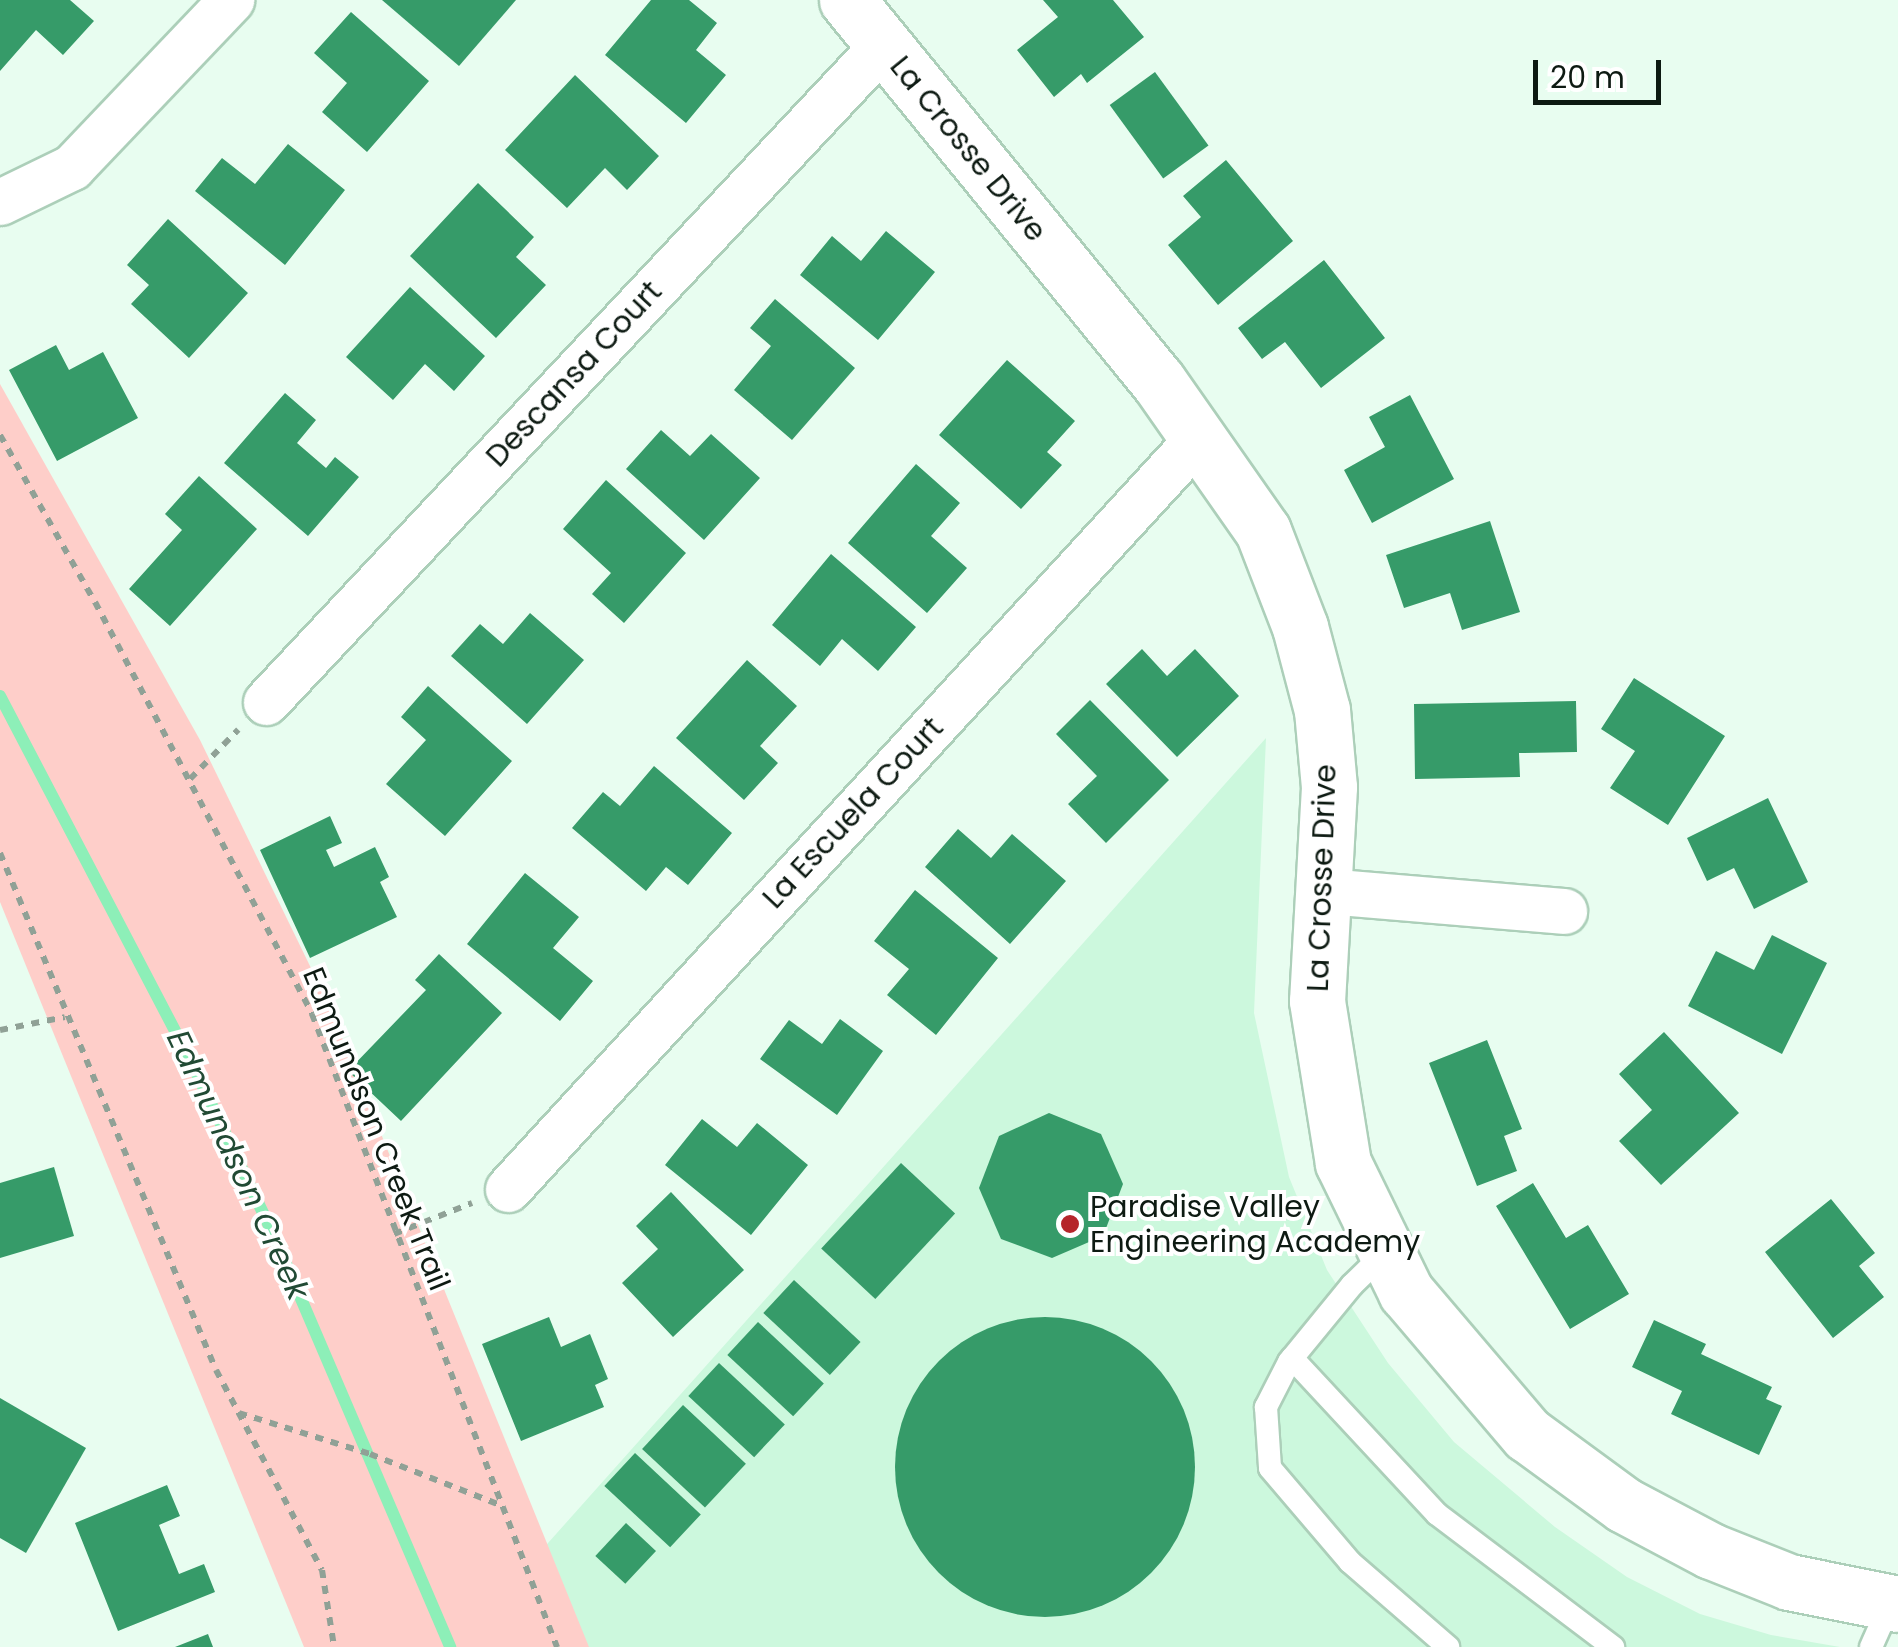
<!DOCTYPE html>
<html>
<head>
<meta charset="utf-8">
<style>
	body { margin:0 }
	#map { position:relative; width:1898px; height:1647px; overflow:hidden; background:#e8fdf0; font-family:Poppins,sans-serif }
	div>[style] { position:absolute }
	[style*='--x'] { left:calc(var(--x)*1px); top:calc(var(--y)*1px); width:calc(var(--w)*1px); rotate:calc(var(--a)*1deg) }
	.built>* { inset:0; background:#ccf8dd }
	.green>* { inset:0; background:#fecec9 }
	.stream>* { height:12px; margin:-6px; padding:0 6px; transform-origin:6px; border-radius:6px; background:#8defb8 }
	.building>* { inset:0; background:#369b69; transform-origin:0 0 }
	.round { border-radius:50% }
	.path>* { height:6px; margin-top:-3px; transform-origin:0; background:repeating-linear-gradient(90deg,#90a196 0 8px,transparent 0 16px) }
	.roads { filter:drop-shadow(2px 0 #accfb9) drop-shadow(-2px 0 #accfb9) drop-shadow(0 2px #accfb9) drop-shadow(0 -2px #accfb9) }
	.lane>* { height:22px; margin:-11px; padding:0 11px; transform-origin:11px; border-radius:11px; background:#fff }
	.street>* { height:45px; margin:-22.5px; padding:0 22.5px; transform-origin:22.5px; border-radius:22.5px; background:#fff }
	.secondary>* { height:55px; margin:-27.5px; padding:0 27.5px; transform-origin:27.5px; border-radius:27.5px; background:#fff }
	.dots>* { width:28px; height:28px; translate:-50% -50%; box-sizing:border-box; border:5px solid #fff; border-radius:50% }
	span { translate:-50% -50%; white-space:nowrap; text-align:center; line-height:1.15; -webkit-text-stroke:8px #fff; paint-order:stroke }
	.street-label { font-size:30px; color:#0d1a12 }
	.poi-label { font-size:30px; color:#0d1a12 }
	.left { translate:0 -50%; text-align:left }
	.water-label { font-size:32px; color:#214a34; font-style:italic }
	.scale { position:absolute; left:1533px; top:60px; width:128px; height:45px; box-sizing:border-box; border:5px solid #0d1a12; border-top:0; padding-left:12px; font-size:30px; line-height:35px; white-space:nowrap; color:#0d1a12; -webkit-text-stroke:8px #fff; paint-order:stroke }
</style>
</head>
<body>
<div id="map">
	<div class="built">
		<i style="clip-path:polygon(1266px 738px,1254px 1013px,1289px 1177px,1327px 1270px,1388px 1363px,1454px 1442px,1555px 1527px,1627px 1577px,1700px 1614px,1771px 1635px,1840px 1647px,578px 1647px,540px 1552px)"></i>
	</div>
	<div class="green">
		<i style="clip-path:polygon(0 384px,200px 740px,328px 1003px,589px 1647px,304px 1647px,0 902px)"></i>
	</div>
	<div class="stream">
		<i style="--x:0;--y:696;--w:403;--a:62.4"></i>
		<i style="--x:187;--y:1053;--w:205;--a:64.6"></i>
		<i style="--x:275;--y:1238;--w:445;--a:66.8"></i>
	</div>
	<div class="building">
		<i style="clip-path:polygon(0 0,70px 0,94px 21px,63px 55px,36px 30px,0 71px)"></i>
		<i style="clip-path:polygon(382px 0,516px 0,459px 66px)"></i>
		<i style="clip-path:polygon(651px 0,689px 0,717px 23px,696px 50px,726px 75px,686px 123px,605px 55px)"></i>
		<i style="clip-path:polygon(1043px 0,1113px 0,1144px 37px,1087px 83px,1081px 74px,1054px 97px,1017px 50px,1058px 17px)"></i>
		<i style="clip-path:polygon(351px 12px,429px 81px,367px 152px,322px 112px,347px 83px,314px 53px)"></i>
		<i style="left:1155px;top:72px;width:91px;height:56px;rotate:54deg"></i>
		<i style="clip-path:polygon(575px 75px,659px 156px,627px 190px,605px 168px,567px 208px,505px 150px)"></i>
		<i style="clip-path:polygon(288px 144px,345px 190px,285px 265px,195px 191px,222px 158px,255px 184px)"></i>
		<i style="clip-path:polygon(1226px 160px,1293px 241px,1218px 305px,1168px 245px,1201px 217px,1183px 196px)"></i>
		<i style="clip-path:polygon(478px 183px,534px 237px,516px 257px,546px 285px,496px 338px,410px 256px)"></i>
		<i style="clip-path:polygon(168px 219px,248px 293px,189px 358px,131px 304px,149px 285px,127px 265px)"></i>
		<i style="clip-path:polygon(886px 231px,935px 272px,878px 340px,800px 275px,832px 236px,861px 261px)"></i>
		<i style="clip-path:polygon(1324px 260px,1385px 338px,1321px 388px,1285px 342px,1262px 359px,1238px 328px)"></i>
		<i style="clip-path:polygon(410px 287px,485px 356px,454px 391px,425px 364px,393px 400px,346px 357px)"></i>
		<i style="clip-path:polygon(775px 299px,855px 368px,792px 440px,734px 390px,771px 346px,750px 328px)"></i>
		<i style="clip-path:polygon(56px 345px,69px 370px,103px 352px,138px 418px,57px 461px,9px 370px)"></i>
		<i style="clip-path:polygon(1007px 360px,1075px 421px,1047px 452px,1062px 465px,1021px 509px,939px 435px)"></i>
		<i style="clip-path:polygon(285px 393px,316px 420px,297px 443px,326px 468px,335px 457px,359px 477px,308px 536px,224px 463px)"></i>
		<i style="clip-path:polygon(1410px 395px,1454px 479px,1372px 523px,1344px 470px,1385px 447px,1369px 417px)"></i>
		<i style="clip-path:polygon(661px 430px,690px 456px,711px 434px,760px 478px,704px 540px,626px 469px)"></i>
		<i style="clip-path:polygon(916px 464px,960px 503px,931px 536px,967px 568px,927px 613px,848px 543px)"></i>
		<i style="clip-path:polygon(199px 476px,257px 529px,170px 626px,129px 589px,182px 530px,165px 514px)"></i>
		<i style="clip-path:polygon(606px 480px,686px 553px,624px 623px,592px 594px,611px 573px,563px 529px)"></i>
		<i style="clip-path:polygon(1490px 521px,1520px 612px,1462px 630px,1450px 593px,1404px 608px,1386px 555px)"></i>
		<i style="clip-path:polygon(831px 554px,916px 627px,878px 671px,842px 639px,820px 666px,772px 625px)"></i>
		<i style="clip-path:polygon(530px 613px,584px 660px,527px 724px,451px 656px,480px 624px,503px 644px)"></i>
		<i style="clip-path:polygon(1142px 649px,1167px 676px,1195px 649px,1239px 696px,1177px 757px,1106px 684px)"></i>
		<i style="clip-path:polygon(747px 660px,797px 706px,760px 746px,778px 763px,744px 800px,676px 738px)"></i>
		<i style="clip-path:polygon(1634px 678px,1725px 736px,1668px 825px,1610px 788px,1635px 751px,1601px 729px)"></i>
		<i style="clip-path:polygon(428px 686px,512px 761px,445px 836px,386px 784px,426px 740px,401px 717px)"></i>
		<i style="clip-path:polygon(1090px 700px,1169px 780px,1106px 843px,1068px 804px,1097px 776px,1056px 734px)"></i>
		<i style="clip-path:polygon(1576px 701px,1577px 752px,1519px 753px,1520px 777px,1415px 779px,1414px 704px)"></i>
		<i style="clip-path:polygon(654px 766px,732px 833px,688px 885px,666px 867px,646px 891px,572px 828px,603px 792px,620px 806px)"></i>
		<i style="clip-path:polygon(1768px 798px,1808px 882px,1754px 909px,1734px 868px,1707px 881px,1687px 838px)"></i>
		<i style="clip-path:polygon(330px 816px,342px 843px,326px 850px,334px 867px,375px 847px,389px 877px,380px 882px,397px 917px,310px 958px,260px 850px)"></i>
		<i style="clip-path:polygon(958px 829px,991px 858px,1012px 834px,1066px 881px,1010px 944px,925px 867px)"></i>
		<i style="clip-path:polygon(525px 873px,579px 917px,553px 948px,593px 981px,560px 1021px,467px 944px)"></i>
		<i style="clip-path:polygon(915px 890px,998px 958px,936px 1035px,887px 995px,909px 969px,874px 941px)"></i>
		<i style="clip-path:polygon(1772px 935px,1827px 963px,1782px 1054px,1688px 1006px,1716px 951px,1754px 970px)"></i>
		<i style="clip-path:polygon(439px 954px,502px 1013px,401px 1121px,348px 1071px,426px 990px,415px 980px)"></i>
		<i style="clip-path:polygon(840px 1019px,883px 1051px,837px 1115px,760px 1059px,789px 1020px,822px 1044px)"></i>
		<i style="clip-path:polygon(1664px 1032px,1739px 1113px,1661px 1185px,1619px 1141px,1652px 1110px,1619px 1074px)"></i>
		<i style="clip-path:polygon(1487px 1040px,1522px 1129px,1504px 1136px,1517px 1171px,1477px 1186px,1429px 1063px)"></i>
		<i style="clip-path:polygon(1049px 1113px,1101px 1134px,1123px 1184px,1103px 1236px,1052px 1258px,1001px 1239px,979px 1188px,999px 1136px)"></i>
		<i style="clip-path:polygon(702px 1119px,737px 1147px,757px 1123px,808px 1165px,751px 1235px,665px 1165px)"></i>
		<i style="left:901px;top:1163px;width:74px;height:117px;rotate:43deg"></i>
		<i style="clip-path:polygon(54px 1167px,74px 1236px,0 1258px,0 1183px)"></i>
		<i style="clip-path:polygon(1533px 1183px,1566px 1238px,1588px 1225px,1629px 1294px,1570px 1329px,1496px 1206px)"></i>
		<i style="clip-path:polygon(671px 1192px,744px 1270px,673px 1337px,622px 1283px,658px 1249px,636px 1226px)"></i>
		<i style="clip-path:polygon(1831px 1199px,1875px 1253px,1859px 1266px,1884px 1297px,1833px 1338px,1765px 1252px)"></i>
		<i style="left:794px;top:1280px;width:91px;height:45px;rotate:43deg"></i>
		<i style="clip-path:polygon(549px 1317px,561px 1347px,590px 1334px,608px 1379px,595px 1385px,604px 1407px,521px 1441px,482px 1344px)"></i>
		<i class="round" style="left:895px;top:1317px;width:300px;height:300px"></i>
		<i style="clip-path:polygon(1654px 1320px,1706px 1344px,1701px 1354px,1772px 1387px,1766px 1399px,1782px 1406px,1759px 1455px,1671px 1414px,1682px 1391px,1632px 1367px)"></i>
		<i style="left:758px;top:1322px;width:90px;height:45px;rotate:43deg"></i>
		<i style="left:719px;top:1363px;width:90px;height:45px;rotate:43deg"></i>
		<i style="clip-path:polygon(0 1398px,86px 1448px,26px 1553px,0 1538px)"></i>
		<i style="left:683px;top:1405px;width:86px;height:60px;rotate:43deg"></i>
		<i style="left:635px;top:1453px;width:90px;height:45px;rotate:43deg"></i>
		<i style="clip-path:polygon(167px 1485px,180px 1516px,159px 1525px,179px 1574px,204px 1564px,215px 1592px,118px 1631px,75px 1523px)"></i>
		<i style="left:626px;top:1523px;width:41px;height:45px;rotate:43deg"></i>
		<i style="clip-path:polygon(208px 1634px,213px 1647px,175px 1647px)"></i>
	</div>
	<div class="path">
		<i style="--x:0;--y:435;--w:192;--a:60.4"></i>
		<i style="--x:95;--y:602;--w:466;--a:62.2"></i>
		<i style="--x:312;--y:1014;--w:679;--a:68.84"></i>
		<i style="--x:190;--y:779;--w:69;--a:-45.6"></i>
		<i style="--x:0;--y:853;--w:560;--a:67.33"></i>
		<i style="--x:216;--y:1370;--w:226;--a:62.1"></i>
		<i style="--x:322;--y:1570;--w:78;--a:81.1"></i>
		<i style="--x:0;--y:1030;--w:66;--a:-11.3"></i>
		<i style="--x:394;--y:1234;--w:84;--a:-21.7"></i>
		<i style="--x:239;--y:1413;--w:137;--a:17.4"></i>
		<i style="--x:370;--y:1454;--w:140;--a:21.4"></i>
	</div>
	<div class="roads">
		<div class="lane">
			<i style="--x:1387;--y:1251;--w:49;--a:135.8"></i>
			<i style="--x:1352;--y:1285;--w:99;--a:129.3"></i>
			<i style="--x:1289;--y:1362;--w:51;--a:117.1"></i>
			<i style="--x:1266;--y:1407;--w:61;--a:86.2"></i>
			<i style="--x:1270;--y:1468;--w:123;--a:49.6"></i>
			<i style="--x:1350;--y:1562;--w:130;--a:40.9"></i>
			<i style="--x:1292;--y:1358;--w:213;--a:47.1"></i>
			<i style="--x:1437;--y:1514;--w:221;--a:37.1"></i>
			<i style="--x:1871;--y:1647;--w:49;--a:-66"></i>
		</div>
		<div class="street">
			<i style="--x:0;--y:202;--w:80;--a:-25.9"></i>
			<i style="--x:72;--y:167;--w:231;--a:-46.4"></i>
			<i style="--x:266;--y:702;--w:901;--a:-46.8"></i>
			<i style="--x:1326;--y:891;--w:239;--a:4.8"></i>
			<i style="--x:508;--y:1189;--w:1020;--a:-47.42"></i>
		</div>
		<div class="secondary">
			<i style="--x:847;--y:0;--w:492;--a:50.8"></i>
			<i style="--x:1158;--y:381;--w:183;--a:55"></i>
			<i style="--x:1263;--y:531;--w:103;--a:68.9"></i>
			<i style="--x:1300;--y:627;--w:86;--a:75.2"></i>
			<i style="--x:1322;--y:710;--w:77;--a:84.8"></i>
			<i style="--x:1329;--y:787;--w:214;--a:93.2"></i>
			<i style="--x:1317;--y:1001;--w:164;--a:80.9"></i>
			<i style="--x:1343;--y:1163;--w:144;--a:64"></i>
			<i style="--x:1406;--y:1292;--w:187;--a:49.6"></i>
			<i style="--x:1527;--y:1434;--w:120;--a:36.2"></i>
			<i style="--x:1624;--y:1505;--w:98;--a:27.9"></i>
			<i style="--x:1711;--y:1551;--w:84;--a:21.7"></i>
			<i style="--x:1789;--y:1582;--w:111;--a:11.4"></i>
		</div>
	</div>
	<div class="dots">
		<i style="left:1070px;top:1224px;background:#b5252a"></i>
	</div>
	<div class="street-label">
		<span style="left:968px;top:149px;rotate:51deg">La Crosse Drive</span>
		<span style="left:574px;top:374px;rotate:-47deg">Descansa Court</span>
		<span style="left:853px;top:813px;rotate:-47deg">La Escuela Court</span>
		<span style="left:1322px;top:878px;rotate:-88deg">La Crosse Drive</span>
		<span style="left:376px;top:1129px;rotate:68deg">Edmundson Creek Trail</span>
	</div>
	<div class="poi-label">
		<span class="left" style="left:1090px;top:1224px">Paradise Valley<br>Engineering Academy</span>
	</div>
	<div class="water-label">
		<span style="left:238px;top:1165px;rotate:65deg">Edmundson Creek</span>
	</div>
	<div class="scale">20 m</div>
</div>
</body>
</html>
